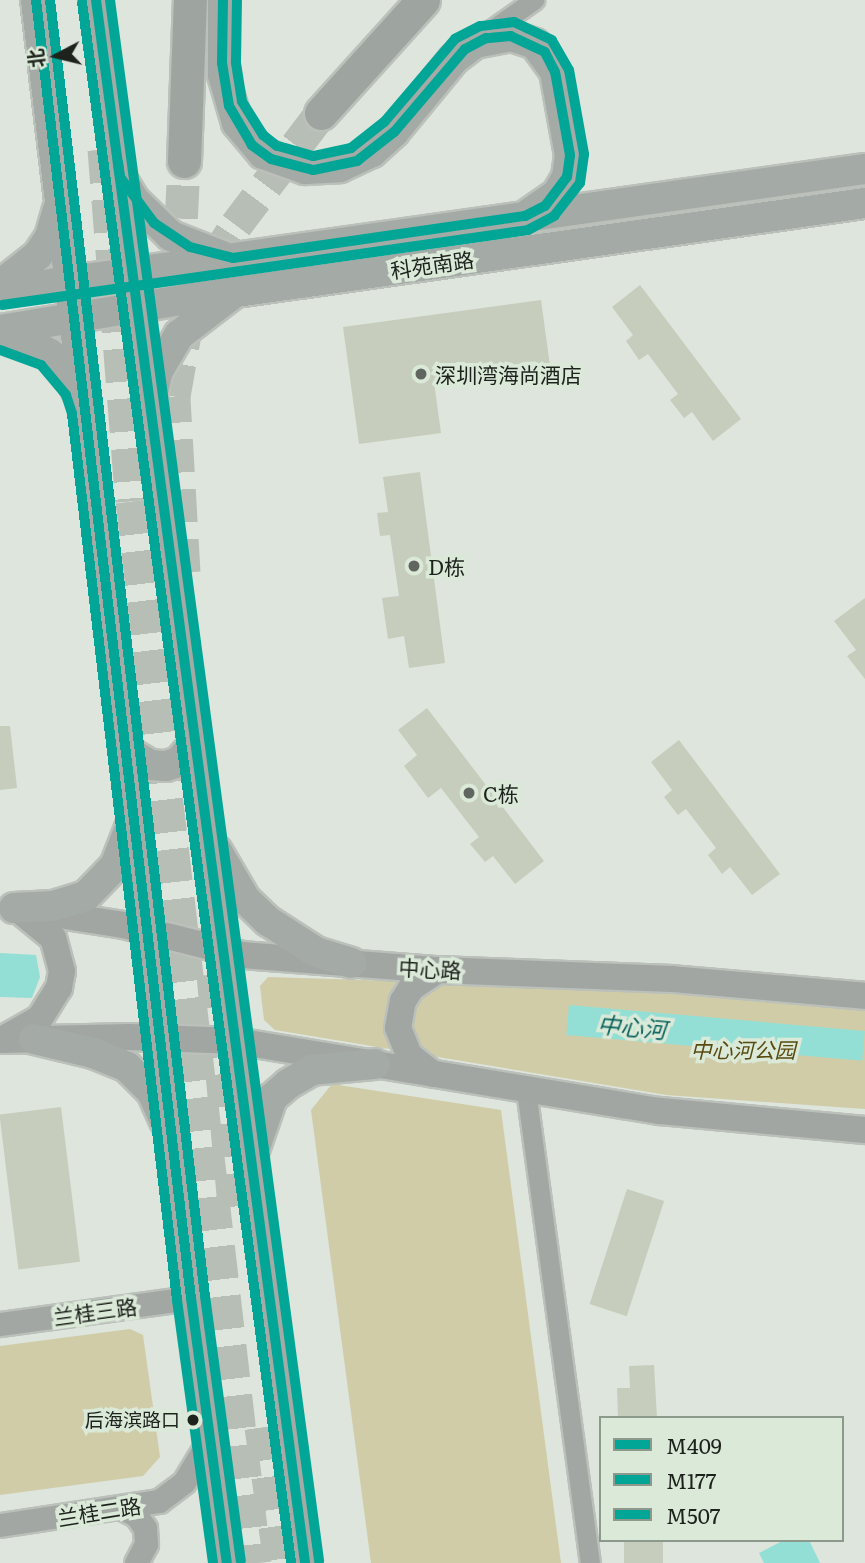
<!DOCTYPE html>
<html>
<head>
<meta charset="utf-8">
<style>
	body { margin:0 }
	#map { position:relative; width:865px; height:1563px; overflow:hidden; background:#dde5dc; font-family:Literata,"Noto Sans SC",serif }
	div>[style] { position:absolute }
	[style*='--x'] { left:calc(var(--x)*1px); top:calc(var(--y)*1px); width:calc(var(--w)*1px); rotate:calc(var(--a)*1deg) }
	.green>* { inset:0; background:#d1cca8 }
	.water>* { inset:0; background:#94dfd5; transform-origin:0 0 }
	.building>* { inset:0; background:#c7cdbc; transform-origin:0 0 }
	.motorway-tunnel>* { height:33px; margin-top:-16.5px; transform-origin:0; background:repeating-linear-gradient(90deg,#b7beb6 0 33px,transparent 0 50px) }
	.roads { filter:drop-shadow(2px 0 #bbc1ba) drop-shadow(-2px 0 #bbc1ba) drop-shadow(0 2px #bbc1ba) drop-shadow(0 -2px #bbc1ba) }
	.minor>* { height:19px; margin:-9.5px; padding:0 9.5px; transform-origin:9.5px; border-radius:9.5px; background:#a3a7a4 }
	.tertiary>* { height:23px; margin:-11.5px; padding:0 11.5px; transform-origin:11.5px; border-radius:11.5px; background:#a3a7a4 }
	.secondary>* { height:26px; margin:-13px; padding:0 13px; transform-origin:13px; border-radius:13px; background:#a2a6a2 }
	.primary>* { height:30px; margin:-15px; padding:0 15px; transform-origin:15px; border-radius:15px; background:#a4aaa5 }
	.motorway>* { height:33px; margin:-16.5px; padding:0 16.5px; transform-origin:16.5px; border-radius:16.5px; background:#9ea4a0 }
	.bus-1>* { height:10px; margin:-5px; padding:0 5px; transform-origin:5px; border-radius:5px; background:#02a696 }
	.bus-2>* { height:10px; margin:-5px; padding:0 5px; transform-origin:5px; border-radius:5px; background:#02a696 }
	.bus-3>* { height:10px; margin:-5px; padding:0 5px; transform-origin:5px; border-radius:5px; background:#02a696 }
	.dots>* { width:19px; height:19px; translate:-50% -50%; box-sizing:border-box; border:4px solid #dae9d8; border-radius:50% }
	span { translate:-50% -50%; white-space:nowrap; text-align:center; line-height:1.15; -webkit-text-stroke:7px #dae9d8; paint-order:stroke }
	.bus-label { font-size:19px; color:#1d221c }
	.right { translate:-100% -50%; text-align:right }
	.street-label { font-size:21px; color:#1d221c }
	.poi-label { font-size:21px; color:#1d221c }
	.left { translate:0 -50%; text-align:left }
	.park-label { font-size:21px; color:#594a10; font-style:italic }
	.water-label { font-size:23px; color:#09645e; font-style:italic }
	.legend { position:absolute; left:599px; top:1416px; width:245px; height:126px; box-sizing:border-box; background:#dae9d8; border:2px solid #8e998d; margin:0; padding:9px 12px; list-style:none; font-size:21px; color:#1d221c }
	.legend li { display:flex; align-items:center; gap:14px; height:35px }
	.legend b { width:35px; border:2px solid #8e998d }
	.north { position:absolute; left:21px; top:21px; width:70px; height:70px; -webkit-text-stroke:5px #dae9d8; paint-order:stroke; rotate:263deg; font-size:19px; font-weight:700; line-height:28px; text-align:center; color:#1d221c }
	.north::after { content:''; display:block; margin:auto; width:24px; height:32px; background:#1d221c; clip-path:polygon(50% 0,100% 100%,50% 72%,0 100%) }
</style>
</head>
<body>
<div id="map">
	<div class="green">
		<i style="clip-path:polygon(268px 977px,561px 986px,865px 1008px,865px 1109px,666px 1095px,275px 1030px,264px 1020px,260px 986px)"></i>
		<i style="clip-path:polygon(332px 1084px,501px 1110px,561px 1563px,371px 1563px,311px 1110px)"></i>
		<i style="clip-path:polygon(130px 1329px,143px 1335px,160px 1457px,143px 1476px,0 1495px,0 1346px)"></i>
	</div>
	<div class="water">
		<i style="clip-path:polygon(0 953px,36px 955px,40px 977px,32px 998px,0 997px)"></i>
		<i style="left:569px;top:1005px;width:297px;height:30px;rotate:5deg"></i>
		<i style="clip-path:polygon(784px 1540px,809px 1540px,820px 1563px,764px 1563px,759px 1553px)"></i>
	</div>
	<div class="building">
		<i style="clip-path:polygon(640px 285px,741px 419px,713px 441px,692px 412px,684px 418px,670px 400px,678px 394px,648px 354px,639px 360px,626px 341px,633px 335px,612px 307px)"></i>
		<i style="clip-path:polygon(541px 300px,550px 366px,434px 382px,441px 433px,359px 444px,343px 327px)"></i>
		<i style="clip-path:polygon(420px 472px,445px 663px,409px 668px,404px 636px,388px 639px,382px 598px,399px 596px,390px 535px,380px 536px,377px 513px,388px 512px,383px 477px)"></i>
		<i style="clip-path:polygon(865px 598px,865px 679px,847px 656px,856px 650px,834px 621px)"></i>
		<i style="clip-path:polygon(427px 708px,544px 861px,515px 884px,493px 856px,485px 862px,470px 844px,479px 837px,441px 788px,428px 798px,404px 766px,417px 755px,398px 730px)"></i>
		<i style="clip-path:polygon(0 726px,10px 726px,17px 788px,0 790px)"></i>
		<i style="clip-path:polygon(679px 740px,780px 874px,752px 895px,730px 867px,722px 874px,708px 855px,716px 848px,686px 809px,678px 815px,664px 797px,672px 790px,651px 762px)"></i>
		<i style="left:61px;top:1107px;width:156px;height:62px;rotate:83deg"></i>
		<i style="left:627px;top:1189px;width:39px;height:121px;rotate:18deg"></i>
		<i style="clip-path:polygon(654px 1365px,657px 1418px,618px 1418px,617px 1388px,630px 1388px,629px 1366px)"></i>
		<i style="left:624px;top:1540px;width:39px;height:23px"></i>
	</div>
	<div class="motorway-tunnel">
		<i style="--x:104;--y:149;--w:353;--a:85.5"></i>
		<i style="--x:132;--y:501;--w:1069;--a:83.39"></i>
		<i style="--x:179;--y:268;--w:107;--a:-87.3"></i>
		<i style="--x:184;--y:572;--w:176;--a:-93.3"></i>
		<i style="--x:174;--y:396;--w:80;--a:-80"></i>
		<i style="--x:188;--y:317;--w:61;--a:-65.9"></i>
		<i style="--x:213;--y:261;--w:43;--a:-57.4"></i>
		<i style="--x:236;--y:225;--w:141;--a:-52.8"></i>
		<i style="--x:213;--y:974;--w:244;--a:84.8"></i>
		<i style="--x:261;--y:1427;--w:137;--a:82"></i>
	</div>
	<div class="roads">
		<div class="minor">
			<i style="--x:477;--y:40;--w:70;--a:-35.1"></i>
			<i style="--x:526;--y:1090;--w:477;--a:82.3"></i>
		</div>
		<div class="tertiary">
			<i style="--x:0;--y:1324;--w:193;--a:-7.8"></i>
			<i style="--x:124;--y:1509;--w:13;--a:27"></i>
			<i style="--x:136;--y:1515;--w:16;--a:55"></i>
			<i style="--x:145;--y:1528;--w:16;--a:86"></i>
			<i style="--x:146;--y:1544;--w:21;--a:118"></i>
			<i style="--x:0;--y:1525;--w:161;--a:-8.6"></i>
			<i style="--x:159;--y:1501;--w:31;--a:-37"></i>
			<i style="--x:184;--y:1482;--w:50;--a:-58.8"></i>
		</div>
		<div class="secondary">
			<i style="--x:33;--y:911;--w:91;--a:8.8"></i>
			<i style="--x:123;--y:925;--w:123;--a:14.1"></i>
			<i style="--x:242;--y:955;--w:197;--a:4.4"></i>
			<i style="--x:438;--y:970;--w:234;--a:2.2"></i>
			<i style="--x:672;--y:979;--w:194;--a:5"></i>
			<i style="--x:5;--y:1038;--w:40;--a:-29.7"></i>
			<i style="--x:40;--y:1018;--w:36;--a:-58"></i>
			<i style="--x:59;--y:988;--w:17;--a:-80"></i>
			<i style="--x:62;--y:971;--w:34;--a:-105"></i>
			<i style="--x:53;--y:938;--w:43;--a:-140.7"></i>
			<i style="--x:0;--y:1040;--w:129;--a:-1.3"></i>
			<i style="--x:129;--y:1037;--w:107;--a:2.1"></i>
			<i style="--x:236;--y:1041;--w:430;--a:9.4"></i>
			<i style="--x:660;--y:1111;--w:206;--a:5.3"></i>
			<i style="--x:433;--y:1074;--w:31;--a:-142"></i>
			<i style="--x:409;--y:1055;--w:29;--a:-112"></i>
			<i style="--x:398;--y:1028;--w:27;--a:-80"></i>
			<i style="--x:403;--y:1001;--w:15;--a:-58"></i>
			<i style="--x:411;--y:988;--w:32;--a:-34"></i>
		</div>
		<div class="primary">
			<i style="--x:36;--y:0;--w:1307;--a:83.19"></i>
			<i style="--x:191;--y:1298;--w:267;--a:82.3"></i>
			<i style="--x:96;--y:0;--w:1577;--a:82.38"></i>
			<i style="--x:223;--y:0;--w:75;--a:90"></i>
			<i style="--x:223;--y:75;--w:50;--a:73.7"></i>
			<i style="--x:237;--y:123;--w:40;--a:50"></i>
			<i style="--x:263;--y:154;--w:45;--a:19.7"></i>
			<i style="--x:305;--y:169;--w:35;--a:-3"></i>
			<i style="--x:340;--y:167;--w:35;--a:-25"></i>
			<i style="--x:372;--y:152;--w:30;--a:-42"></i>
			<i style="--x:394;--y:132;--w:94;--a:-50.6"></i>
			<i style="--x:454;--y:59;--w:26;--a:-37"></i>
			<i style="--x:475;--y:43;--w:37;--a:-11"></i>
			<i style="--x:511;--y:36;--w:25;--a:18"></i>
			<i style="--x:535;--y:44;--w:34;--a:54"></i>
			<i style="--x:555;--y:72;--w:84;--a:79.8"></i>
			<i style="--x:570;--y:155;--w:22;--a:98"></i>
			<i style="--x:567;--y:177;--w:20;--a:120"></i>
			<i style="--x:557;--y:194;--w:35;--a:145"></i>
			<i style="--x:123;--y:182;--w:22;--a:58"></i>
			<i style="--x:135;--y:201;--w:50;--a:44.2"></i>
			<i style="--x:171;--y:236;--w:55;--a:21.4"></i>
			<i style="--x:0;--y:285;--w:48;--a:-38.3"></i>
			<i style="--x:38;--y:255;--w:22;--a:-56"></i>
			<i style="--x:50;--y:237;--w:29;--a:-74"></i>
			<i style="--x:0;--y:291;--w:874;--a:-8.03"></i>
			<i style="--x:0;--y:330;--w:190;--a:-9.4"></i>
			<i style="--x:187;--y:299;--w:685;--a:-8.06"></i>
			<i style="--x:0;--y:336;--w:30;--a:12"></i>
			<i style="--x:29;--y:342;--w:24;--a:30"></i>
			<i style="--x:50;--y:354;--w:23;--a:45"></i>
			<i style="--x:66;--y:370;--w:32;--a:62"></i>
			<i style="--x:152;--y:396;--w:26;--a:-77"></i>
			<i style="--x:158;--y:371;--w:42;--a:-59.7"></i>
			<i style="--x:179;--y:335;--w:64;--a:-37.4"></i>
			<i style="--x:127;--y:751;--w:27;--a:31"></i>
			<i style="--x:150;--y:765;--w:16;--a:4"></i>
			<i style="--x:166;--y:766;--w:14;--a:-17"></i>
			<i style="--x:179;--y:762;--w:26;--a:-50"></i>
			<i style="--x:217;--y:851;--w:56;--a:59.7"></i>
			<i style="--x:245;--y:899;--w:32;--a:44"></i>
			<i style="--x:268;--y:921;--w:57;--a:32.9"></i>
			<i style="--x:316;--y:952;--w:37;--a:17"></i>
			<i style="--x:14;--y:908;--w:39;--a:-3"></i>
			<i style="--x:53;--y:906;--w:34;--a:-17"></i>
			<i style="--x:86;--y:896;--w:42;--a:-46"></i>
			<i style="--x:115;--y:866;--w:49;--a:-68.6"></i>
			<i style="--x:34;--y:1039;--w:61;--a:13.3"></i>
			<i style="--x:93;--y:1053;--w:37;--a:22"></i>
			<i style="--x:127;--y:1067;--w:35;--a:45"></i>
			<i style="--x:152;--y:1092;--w:32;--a:66"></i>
			<i style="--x:254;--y:1150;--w:55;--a:-70.9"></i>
			<i style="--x:272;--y:1098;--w:21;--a:-41"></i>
			<i style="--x:288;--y:1084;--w:28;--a:-30"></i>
			<i style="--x:312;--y:1070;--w:63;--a:-5.4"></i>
		</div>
		<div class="motorway">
			<i style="--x:321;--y:113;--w:152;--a:-47.9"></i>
			<i style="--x:184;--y:161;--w:161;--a:-87.9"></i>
		</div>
	</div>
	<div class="bus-1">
		<i style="--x:36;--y:0;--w:1307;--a:83.19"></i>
		<i style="--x:191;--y:1298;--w:267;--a:82.3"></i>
		<i style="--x:96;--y:0;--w:1577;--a:82.38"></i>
		<i style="--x:118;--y:162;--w:15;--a:82"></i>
		<i style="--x:120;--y:177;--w:57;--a:53.5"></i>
		<i style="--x:154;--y:223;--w:43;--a:33.7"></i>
		<i style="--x:190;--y:247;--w:44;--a:14.3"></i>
		<i style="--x:233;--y:258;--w:295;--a:-8.2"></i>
		<i style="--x:525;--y:216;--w:22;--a:-27"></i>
		<i style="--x:545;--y:206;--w:36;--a:-53"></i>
		<i style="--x:567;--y:177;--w:22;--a:-82"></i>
		<i style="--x:570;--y:155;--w:84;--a:-100.2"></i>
		<i style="--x:555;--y:72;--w:22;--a:-117"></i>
		<i style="--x:545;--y:52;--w:38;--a:-155"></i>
		<i style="--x:511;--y:36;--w:25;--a:175"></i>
		<i style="--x:486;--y:38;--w:24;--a:152"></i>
		<i style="--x:465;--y:49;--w:109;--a:130.5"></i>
		<i style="--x:394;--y:132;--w:47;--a:141.9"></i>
		<i style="--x:357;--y:161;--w:45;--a:168.4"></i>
		<i style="--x:313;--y:170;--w:43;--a:-165.3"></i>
		<i style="--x:271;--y:159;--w:24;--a:-144"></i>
		<i style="--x:252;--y:145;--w:45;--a:-120.5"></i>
		<i style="--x:229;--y:106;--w:44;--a:-99.2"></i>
		<i style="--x:222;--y:63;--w:63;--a:-89.1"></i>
	</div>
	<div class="bus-2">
		<i style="--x:82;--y:2;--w:1575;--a:82.37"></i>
		<i style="--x:2;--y:305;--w:531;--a:-8.11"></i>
		<i style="--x:528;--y:230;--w:30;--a:-28"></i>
		<i style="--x:554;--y:216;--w:42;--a:-51.8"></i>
		<i style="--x:580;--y:183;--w:29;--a:-82"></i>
		<i style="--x:584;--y:154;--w:85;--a:-100.1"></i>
		<i style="--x:569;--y:70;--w:34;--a:-120"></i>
		<i style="--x:552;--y:40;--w:42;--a:-154.7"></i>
		<i style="--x:514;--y:22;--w:34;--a:173"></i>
		<i style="--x:480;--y:26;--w:28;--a:153"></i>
		<i style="--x:455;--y:39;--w:109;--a:130.5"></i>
		<i style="--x:384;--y:122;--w:42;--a:141.8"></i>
		<i style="--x:351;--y:148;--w:39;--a:168"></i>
		<i style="--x:313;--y:156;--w:37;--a:-164"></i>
		<i style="--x:277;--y:146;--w:18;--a:-142"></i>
		<i style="--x:263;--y:135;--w:40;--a:-122"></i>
		<i style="--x:242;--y:101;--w:39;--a:-99"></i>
		<i style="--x:236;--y:62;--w:62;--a:-89.1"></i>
		<i style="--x:0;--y:350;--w:44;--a:20.1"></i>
		<i style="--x:41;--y:365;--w:39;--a:50"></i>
		<i style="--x:66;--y:395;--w:20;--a:72"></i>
		<i style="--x:72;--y:414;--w:892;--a:83.24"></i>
		<i style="--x:177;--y:1300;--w:265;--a:82.2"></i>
	</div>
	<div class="bus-3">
		<i style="--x:50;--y:0;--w:1305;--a:83.18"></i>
		<i style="--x:205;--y:1296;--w:267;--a:82.3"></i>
		<i style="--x:110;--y:0;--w:1575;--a:82.37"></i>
	</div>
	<div class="dots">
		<i style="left:421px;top:374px;background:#60665f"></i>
		<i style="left:414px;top:566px;background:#60665f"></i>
		<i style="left:469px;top:793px;background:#60665f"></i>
		<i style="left:193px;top:1420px;background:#1d221c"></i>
	</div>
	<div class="bus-label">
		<span class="right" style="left:180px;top:1420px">后海滨路口</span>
	</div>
	<div class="street-label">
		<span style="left:432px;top:264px;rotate:-8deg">科苑南路</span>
		<span style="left:430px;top:968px;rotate:3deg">中心路</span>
		<span style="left:95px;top:1311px;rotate:-8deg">兰桂三路</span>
		<span style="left:99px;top:1511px;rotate:-9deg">兰桂二路</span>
	</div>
	<div class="poi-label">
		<span class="left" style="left:435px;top:374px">深圳湾海尚酒店</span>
		<span class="left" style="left:428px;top:566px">D栋</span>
		<span class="left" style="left:483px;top:793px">C栋</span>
	</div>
	<div class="park-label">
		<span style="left:743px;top:1049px">中心河公园</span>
	</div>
	<div class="water-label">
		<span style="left:632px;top:1026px;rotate:5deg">中心河</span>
	</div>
	<ul class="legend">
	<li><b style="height:9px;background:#02a696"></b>M409</li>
	<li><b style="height:9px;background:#02a696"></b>M177</li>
	<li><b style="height:9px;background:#02a696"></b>M507</li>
	</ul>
	<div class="north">北</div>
</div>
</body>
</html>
